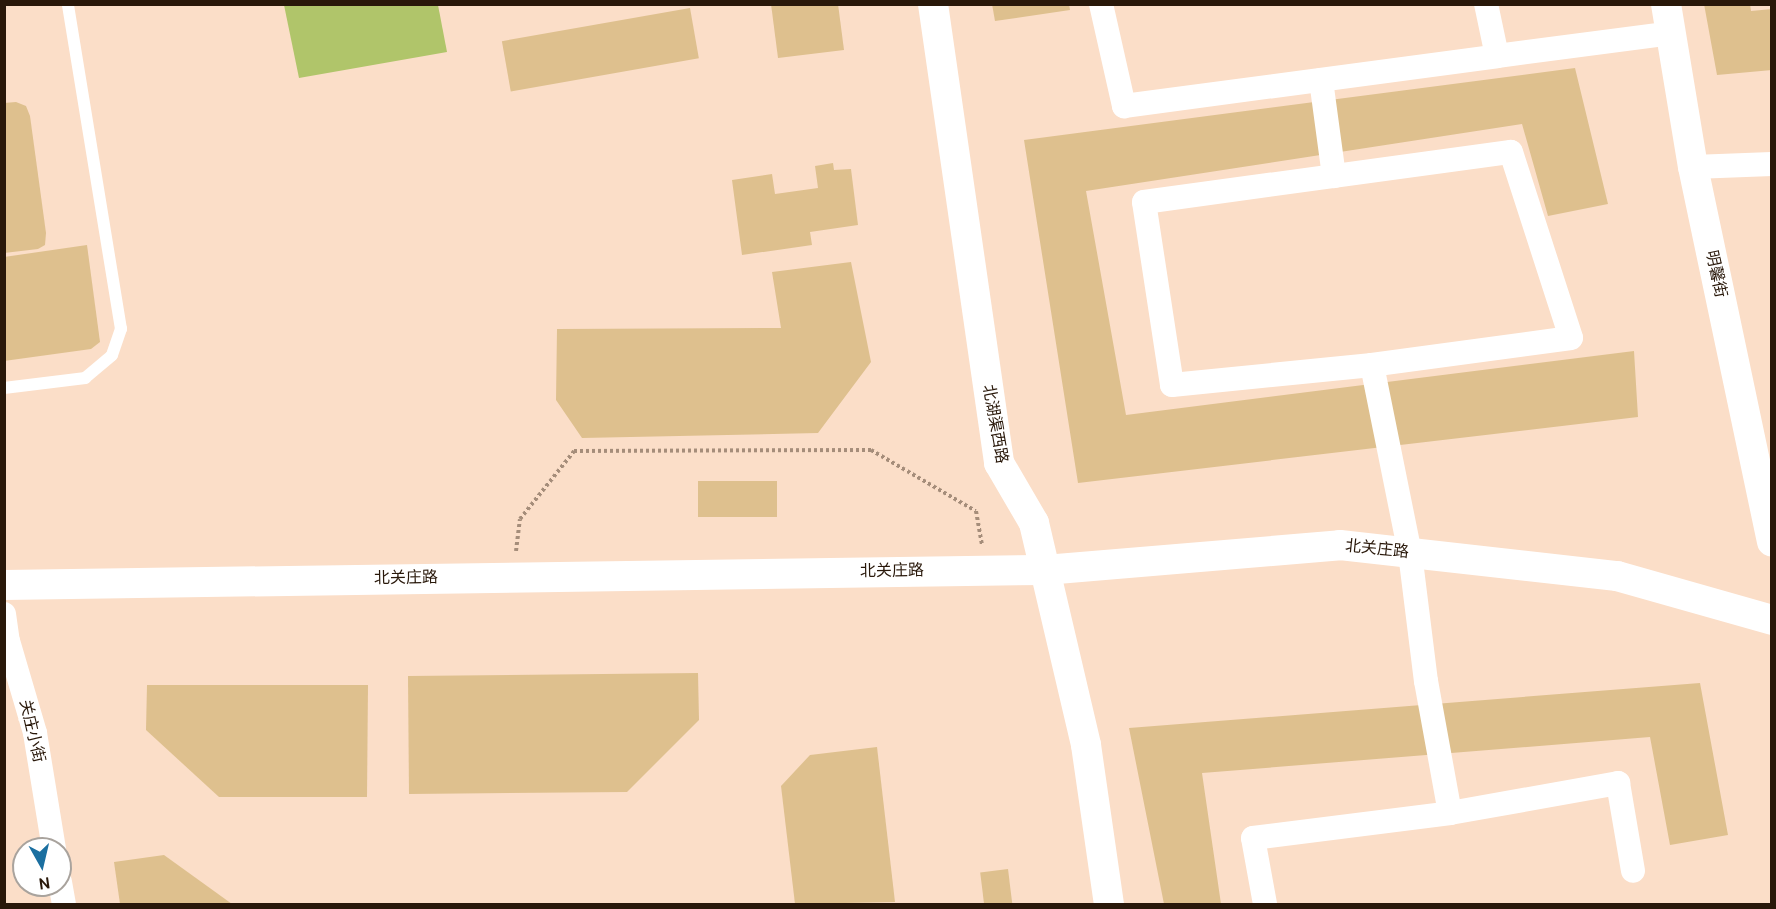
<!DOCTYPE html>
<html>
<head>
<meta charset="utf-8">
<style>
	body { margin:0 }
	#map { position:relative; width:1776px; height:909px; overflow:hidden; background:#fbdec8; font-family:Cabin,"Noto Sans SC",sans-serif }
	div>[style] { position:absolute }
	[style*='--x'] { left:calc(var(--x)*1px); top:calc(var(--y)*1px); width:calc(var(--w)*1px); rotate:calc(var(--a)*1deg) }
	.green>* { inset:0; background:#b0c56a }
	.building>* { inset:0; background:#dec08e; transform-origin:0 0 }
	.path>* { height:4px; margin-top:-2px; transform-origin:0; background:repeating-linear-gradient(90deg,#a58d7a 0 3px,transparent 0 6px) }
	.service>* { height:12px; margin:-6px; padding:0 6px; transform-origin:6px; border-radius:6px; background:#fff }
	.minor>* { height:24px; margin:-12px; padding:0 12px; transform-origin:12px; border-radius:12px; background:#fff }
	.tertiary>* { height:30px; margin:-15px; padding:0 15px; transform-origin:15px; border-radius:15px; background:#fff }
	span { translate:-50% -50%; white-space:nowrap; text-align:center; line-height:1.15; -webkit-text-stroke:6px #fff; paint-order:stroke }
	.street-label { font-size:16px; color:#29180a }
	.frame { position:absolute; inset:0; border:6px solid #29180a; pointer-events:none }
	.north { position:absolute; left:12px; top:837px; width:60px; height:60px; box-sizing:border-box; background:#fff; border:2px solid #a9a39d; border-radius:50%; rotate:172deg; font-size:16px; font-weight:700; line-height:24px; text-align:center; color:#29180a }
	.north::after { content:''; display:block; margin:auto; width:21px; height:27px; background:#1b6fa0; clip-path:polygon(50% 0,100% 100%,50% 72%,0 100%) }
</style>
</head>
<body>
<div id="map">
	<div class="green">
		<i style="clip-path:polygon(284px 5px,438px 5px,447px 52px,299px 78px)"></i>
	</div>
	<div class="building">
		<i style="clip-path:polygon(771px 4px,838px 4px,844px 50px,778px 58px)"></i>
		<i style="clip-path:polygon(992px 4px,1069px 4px,1070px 10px,995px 21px)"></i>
		<i style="clip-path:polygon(1704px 4px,1750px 4px,1751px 11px,1772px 9px,1772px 70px,1717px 75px)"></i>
		<i style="left:690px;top:8px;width:51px;height:191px;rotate:80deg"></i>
		<i style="clip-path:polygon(1575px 68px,1608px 204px,1548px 216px,1522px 124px,1086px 191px,1126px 415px,1634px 351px,1638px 417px,1078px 483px,1024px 140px)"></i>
		<i style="clip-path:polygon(16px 102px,26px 106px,30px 116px,46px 233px,45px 245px,38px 249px,4px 253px,4px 103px)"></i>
		<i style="clip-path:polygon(833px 163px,834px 170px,851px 169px,858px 225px,810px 232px,812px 245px,742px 255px,732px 180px,772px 174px,775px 194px,818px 188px,815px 166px)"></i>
		<i style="clip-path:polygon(87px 245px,100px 342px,91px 349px,4px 361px,4px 257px)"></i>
		<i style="clip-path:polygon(851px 262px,871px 362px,818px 433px,582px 438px,556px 400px,557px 329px,781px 328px,772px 272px)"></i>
		<i style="left:777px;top:481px;width:36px;height:79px;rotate:90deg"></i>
		<i style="clip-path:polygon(698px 673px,699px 720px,627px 792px,409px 794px,408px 676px)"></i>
		<i style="clip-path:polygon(1700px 683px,1728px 835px,1670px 845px,1650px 737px,1202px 773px,1221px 904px,1164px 904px,1129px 728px)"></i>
		<i style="clip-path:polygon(147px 685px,368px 685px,367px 797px,219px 797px,146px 730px)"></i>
		<i style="clip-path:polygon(877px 747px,895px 902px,795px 904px,781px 786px,810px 755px)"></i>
		<i style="clip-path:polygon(164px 855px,232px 904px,120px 904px,114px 862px)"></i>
		<i style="left:1008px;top:869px;width:35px;height:28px;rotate:83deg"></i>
	</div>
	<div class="path">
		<i style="--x:516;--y:551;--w:32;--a:-83"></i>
		<i style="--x:520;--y:519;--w:87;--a:-51.5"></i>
		<i style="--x:574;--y:451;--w:297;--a:-0.2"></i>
		<i style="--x:871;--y:450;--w:121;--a:30.2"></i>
		<i style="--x:976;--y:511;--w:35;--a:80"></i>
	</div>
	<div class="service">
		<i style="--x:4;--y:388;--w:82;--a:-7"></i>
		<i style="--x:85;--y:378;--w:35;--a:-40"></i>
		<i style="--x:112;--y:355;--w:28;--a:-71"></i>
		<i style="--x:121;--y:329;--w:329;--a:-99.3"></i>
	</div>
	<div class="minor">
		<i style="--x:1101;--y:4;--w:105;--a:77.3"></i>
		<i style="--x:1124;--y:106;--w:376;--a:-7.6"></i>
		<i style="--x:1497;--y:56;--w:53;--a:-101.9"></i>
		<i style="--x:1497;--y:56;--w:176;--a:-7.5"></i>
		<i style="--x:1321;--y:80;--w:97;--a:82.3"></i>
		<i style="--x:1693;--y:167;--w:79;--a:-2.2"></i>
		<i style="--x:1372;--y:365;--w:201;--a:174.3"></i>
		<i style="--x:1172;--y:385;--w:185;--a:-98.7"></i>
		<i style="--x:1144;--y:202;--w:370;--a:-7.8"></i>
		<i style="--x:1511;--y:152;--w:195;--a:72.1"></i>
		<i style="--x:1571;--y:338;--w:201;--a:172.3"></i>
		<i style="--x:1372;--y:365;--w:192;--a:78.6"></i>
		<i style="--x:1410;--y:553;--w:129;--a:82.9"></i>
		<i style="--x:1426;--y:681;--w:134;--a:79.7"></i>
		<i style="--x:4;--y:614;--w:27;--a:82"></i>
		<i style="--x:8;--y:641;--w:96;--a:73.6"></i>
		<i style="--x:35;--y:733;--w:118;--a:80.7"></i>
		<i style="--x:60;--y:882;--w:22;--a:80"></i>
		<i style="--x:1265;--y:904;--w:67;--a:-100.3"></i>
		<i style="--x:1253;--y:838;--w:199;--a:-7.2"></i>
		<i style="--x:1450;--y:813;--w:171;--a:-10.1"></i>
		<i style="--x:1618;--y:783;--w:89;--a:80.3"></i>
	</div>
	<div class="tertiary">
		<i style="--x:933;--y:4;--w:464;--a:81.8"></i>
		<i style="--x:999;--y:463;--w:69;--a:59.7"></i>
		<i style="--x:1034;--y:523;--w:228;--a:76.8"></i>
		<i style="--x:1086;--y:745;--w:161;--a:81.8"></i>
		<i style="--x:1666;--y:4;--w:165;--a:80.6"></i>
		<i style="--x:1693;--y:167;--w:383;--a:78.1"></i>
		<i style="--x:4;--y:585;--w:1041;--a:-0.83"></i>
		<i style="--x:1045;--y:570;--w:296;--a:-4.8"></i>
		<i style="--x:1340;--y:545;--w:279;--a:6.4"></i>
		<i style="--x:1617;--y:576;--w:161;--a:15.8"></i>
	</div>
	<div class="street-label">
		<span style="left:1716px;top:274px;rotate:78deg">明馨街</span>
		<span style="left:995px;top:424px;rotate:80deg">北湖渠西路</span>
		<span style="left:1377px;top:549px;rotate:6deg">北关庄路</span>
		<span style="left:892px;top:571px;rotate:-1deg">北关庄路</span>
		<span style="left:406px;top:578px;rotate:-1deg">北关庄路</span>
		<span style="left:32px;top:731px;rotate:77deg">关庄小街</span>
	</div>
	<div class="frame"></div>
	<div class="north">N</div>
</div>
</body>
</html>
